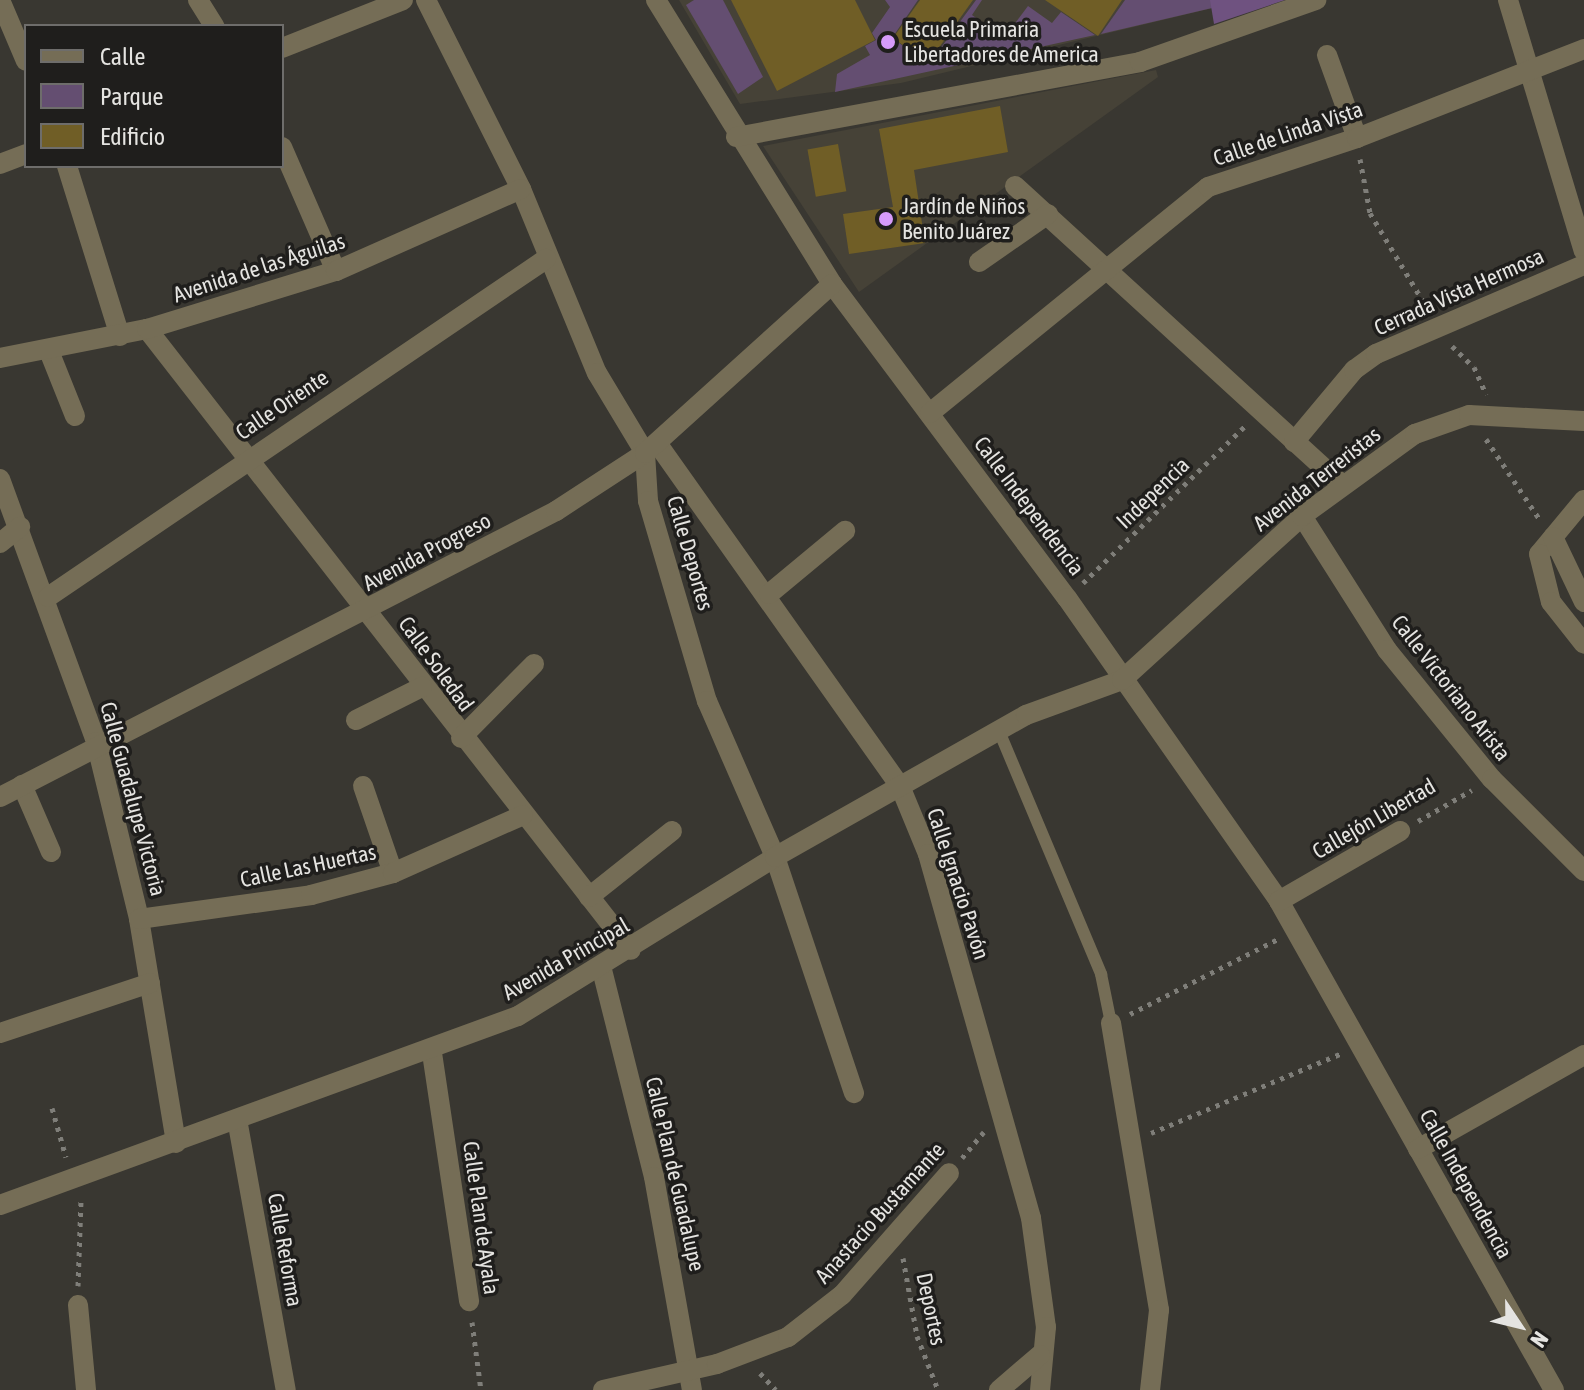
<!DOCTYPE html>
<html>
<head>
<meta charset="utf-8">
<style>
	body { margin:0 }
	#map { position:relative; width:1584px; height:1390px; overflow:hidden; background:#393731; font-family:"Asap Condensed",sans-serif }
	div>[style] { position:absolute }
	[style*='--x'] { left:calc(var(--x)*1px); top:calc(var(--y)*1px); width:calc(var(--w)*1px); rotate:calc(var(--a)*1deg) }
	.built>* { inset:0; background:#464237 }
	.green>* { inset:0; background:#644e71 }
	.forest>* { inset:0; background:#6f5280 }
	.building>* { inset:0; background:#705e26; transform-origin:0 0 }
	.path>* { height:5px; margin-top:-2.5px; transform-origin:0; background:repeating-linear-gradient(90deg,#7f7e79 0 4px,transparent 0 10px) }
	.lane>* { height:12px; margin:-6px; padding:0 6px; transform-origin:6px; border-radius:6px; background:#756d56 }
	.street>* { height:20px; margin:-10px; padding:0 10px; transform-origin:10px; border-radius:10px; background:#756d56 }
	.dots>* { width:22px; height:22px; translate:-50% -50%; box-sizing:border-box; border:4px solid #1f1e1c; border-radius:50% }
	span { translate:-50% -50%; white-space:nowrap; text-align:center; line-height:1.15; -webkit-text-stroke:7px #1f1e1c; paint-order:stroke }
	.poi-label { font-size:22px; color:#e5e4e1 }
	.left { translate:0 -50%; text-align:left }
	.street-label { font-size:22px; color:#e5e4e1 }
	.legend { position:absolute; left:24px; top:24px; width:260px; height:144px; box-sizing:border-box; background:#1f1e1c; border:2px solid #6e6d6b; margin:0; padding:10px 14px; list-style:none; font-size:24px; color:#e5e4e1 }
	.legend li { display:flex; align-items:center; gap:16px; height:40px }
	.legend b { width:40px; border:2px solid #6e6d6b }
	.north { position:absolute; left:1480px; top:1286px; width:80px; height:80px; -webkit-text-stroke:6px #1f1e1c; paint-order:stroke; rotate:125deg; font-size:22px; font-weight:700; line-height:32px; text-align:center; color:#e5e4e1 }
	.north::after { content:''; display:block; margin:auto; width:28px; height:36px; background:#e5e4e1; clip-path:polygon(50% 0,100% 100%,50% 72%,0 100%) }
</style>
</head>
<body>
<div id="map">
	<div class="built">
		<i style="clip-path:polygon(679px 0,1242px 0,1242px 1px,901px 83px,740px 104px)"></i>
		<i style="clip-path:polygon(1156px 70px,1158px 77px,859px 292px,763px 146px)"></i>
	</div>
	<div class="green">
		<i style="clip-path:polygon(694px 0,723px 0,763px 77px,738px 94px,686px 5px)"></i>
		<i style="clip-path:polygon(885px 0,918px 0,892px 38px,929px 64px,976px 0,982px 0,972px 15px,1004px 38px,1028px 6px,1052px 23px,1061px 12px,1095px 35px,835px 92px,837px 74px,870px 55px,865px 46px,876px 40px,872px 33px,890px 7px)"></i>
		<i style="clip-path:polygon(1125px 0,1242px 0,1242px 1px,1101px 34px)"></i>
	</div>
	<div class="forest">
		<i style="clip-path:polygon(1210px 0,1285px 0,1214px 24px)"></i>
	</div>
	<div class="building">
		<i style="clip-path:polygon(731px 0,855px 0,875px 40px,777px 91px)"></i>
		<i style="clip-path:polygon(920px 0,973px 0,928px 63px,893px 38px)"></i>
		<i style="clip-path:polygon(1045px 0,1122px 0,1098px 36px)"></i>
		<i style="clip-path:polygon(1000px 106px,1008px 152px,914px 170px,925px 243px,849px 254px,843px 214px,893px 207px,879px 129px)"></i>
		<i style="left:838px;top:144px;width:48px;height:31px;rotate:80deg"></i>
	</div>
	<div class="path">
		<i style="--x:1360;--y:159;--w:55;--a:79.5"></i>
		<i style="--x:1370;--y:213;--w:111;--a:59"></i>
		<i style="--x:1452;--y:346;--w:30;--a:44"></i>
		<i style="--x:1474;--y:367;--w:30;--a:66"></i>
		<i style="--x:1486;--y:439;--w:97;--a:56.3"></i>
		<i style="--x:1083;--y:583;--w:226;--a:-44.1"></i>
		<i style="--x:1418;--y:821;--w:62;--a:-29.9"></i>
		<i style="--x:1130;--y:1014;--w:166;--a:-26.9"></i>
		<i style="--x:52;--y:1108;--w:51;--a:74.1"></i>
		<i style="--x:1151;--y:1133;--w:205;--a:-22.7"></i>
		<i style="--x:962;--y:1158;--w:34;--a:-50"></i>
		<i style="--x:903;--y:1258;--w:79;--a:79.8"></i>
		<i style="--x:917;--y:1336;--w:58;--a:68.7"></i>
		<i style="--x:78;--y:1286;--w:86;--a:-88"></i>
		<i style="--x:472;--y:1322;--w:69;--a:82.5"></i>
		<i style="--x:760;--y:1373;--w:23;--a:47"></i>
	</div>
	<div class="lane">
		<i style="--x:999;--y:731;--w:264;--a:67.2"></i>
		<i style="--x:1101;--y:974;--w:50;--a:78.5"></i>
	</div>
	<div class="street">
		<i style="--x:0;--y:0;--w:66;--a:66.9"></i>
		<i style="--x:198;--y:0;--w:31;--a:58"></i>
		<i style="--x:426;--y:0;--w:212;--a:63.3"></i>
		<i style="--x:521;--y:189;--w:199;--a:67.6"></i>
		<i style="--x:597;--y:373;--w:93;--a:59"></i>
		<i style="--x:645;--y:453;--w:48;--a:86.4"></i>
		<i style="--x:648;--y:501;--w:209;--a:73.6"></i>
		<i style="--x:707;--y:701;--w:170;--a:66.4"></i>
		<i style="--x:775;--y:857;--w:249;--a:71.5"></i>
		<i style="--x:656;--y:0;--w:334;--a:58.2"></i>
		<i style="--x:832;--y:284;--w:392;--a:53.2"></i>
		<i style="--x:1067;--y:598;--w:370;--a:55"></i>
		<i style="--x:1279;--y:901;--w:561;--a:60.65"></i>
		<i style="--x:1508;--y:0;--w:262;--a:73.2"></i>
		<i style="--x:282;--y:48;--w:130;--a:-21.6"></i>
		<i style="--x:1327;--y:55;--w:88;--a:70.1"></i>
		<i style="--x:736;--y:137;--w:411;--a:-10.5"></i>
		<i style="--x:1140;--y:62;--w:187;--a:-19.4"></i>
		<i style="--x:282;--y:147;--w:135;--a:66.5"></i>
		<i style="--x:0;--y:164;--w:28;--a:-21"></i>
		<i style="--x:67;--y:166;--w:178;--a:72.7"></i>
		<i style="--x:1015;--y:186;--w:443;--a:42.4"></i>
		<i style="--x:979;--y:262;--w:84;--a:-34.8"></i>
		<i style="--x:147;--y:329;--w:787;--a:52.07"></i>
		<i style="--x:49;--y:351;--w:70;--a:68.2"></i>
		<i style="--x:0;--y:358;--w:150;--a:-11.2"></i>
		<i style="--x:147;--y:329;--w:198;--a:-17.1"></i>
		<i style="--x:336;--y:271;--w:202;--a:-23.9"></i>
		<i style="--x:930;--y:413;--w:358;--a:-39.1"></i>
		<i style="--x:1208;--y:187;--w:157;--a:-18.2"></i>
		<i style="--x:1357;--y:138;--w:244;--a:-21.4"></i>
		<i style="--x:1294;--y:442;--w:94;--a:-50.2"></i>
		<i style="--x:1354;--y:370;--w:27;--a:-36"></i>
		<i style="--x:1376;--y:354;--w:226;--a:-23.2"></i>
		<i style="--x:657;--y:443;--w:420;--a:54.7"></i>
		<i style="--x:900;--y:786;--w:74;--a:67.6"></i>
		<i style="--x:928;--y:854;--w:378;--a:74.2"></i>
		<i style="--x:1031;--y:1218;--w:110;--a:82.2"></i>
		<i style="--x:1046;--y:1327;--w:63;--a:95.4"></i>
		<i style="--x:0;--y:479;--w:280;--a:69.9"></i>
		<i style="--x:96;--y:742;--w:182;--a:76.3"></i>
		<i style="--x:139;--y:919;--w:227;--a:80.6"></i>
		<i style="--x:1584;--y:500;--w:70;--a:129.8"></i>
		<i style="--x:1539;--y:554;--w:49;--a:76"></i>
		<i style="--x:1551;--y:602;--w:53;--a:51.8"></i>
		<i style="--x:1302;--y:516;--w:159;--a:57.6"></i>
		<i style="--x:1387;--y:650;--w:166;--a:50.9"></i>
		<i style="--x:1492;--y:779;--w:130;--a:45"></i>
		<i style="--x:1553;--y:537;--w:72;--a:64.5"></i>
		<i style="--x:0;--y:543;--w:26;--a:-39"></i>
		<i style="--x:769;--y:594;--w:99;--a:-39.7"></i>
		<i style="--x:48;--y:597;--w:602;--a:-34.17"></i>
		<i style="--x:356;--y:720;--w:74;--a:-26.6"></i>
		<i style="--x:461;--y:738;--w:104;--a:-45.4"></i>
		<i style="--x:22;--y:785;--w:73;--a:66.6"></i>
		<i style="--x:363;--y:786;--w:92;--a:71"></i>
		<i style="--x:0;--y:797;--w:625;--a:-27.22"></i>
		<i style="--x:556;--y:511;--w:106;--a:-33.1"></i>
		<i style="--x:645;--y:453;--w:252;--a:-42.1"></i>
		<i style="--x:589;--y:897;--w:106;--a:-38.5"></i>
		<i style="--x:1279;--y:901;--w:140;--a:-30"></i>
		<i style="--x:139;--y:919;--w:174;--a:-7.9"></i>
		<i style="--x:311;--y:895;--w:85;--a:-15"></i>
		<i style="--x:393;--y:873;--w:142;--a:-24"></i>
		<i style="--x:602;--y:970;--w:213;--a:75.9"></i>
		<i style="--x:654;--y:1177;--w:216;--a:79.9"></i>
		<i style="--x:1111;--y:1023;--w:291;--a:80.5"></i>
		<i style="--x:1159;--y:1310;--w:81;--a:96.4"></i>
		<i style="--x:0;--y:1033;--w:158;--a:-18.4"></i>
		<i style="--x:432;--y:1053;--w:251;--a:81.5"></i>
		<i style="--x:237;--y:1119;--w:275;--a:79.8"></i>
		<i style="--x:1418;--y:1149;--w:191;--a:-29.5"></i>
		<i style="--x:0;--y:1205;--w:551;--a:-20.05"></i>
		<i style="--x:518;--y:1016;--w:302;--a:-31.7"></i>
		<i style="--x:775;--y:857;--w:288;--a:-29.5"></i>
		<i style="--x:1026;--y:715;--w:102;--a:-20"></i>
		<i style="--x:1122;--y:680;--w:244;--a:-42.3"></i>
		<i style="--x:1302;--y:516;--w:140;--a:-36"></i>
		<i style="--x:1415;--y:434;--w:57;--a:-19.4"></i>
		<i style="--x:1469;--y:415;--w:115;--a:3"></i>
		<i style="--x:78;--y:1305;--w:85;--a:84.6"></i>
		<i style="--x:603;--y:1390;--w:117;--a:-12.8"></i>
		<i style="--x:717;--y:1364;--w:76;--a:-20.8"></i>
		<i style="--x:788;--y:1337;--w:68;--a:-37.9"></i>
		<i style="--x:842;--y:1295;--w:162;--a:-48.7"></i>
		<i style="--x:999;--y:1390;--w:54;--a:-40.5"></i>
	</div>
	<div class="dots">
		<i style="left:888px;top:42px;background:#d69bfa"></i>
		<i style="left:886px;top:219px;background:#d69bfa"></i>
	</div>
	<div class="poi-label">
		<span class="left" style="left:904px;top:42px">Escuela Primaria<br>Libertadores de America</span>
		<span class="left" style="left:902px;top:219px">Jardín de Niños<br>Benito Juárez</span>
	</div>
	<div class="street-label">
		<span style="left:1288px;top:134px;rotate:-19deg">Calle de Linda Vista</span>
		<span style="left:259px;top:268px;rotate:-18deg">Avenida de las Águilas</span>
		<span style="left:1459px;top:292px;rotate:-24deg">Cerrada Vista Hermosa</span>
		<span style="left:282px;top:405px;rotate:-34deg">Calle Oriente</span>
		<span style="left:1317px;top:479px;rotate:-38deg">Avenida Terreristas</span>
		<span style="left:1153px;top:493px;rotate:-44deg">Indepencia</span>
		<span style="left:1029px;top:506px;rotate:53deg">Calle Independencia</span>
		<span style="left:427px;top:552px;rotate:-28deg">Avenida Progreso</span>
		<span style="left:690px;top:553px;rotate:74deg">Calle Deportes</span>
		<span style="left:436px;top:664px;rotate:54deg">Calle Soledad</span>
		<span style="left:1451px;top:688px;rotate:52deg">Calle Victoriano Arista</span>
		<span style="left:133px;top:799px;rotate:75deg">Calle Guadalupe Victoria</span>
		<span style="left:1374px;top:819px;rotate:-30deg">Callejón Libertad</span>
		<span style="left:308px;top:866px;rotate:-12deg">Calle Las Huertas</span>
		<span style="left:958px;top:884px;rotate:72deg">Calle Ignacio Pavón</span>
		<span style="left:566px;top:959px;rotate:-30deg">Avenida Principal</span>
		<span style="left:675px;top:1174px;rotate:77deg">Calle Plan de Guadalupe</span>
		<span style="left:1466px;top:1184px;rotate:61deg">Calle Independencia</span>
		<span style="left:880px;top:1213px;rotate:-48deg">Anastacio Bustamante</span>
		<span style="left:481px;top:1218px;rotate:82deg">Calle Plan de Ayala</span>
		<span style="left:285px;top:1250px;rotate:80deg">Calle Reforma</span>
		<span style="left:931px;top:1309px;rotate:78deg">Deportes</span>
	</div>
	<ul class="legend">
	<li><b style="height:10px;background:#756d56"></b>Calle</li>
	<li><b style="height:22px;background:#644e71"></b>Parque</li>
	<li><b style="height:22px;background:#705e26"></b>Edificio</li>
	</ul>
	<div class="north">N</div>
</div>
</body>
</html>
